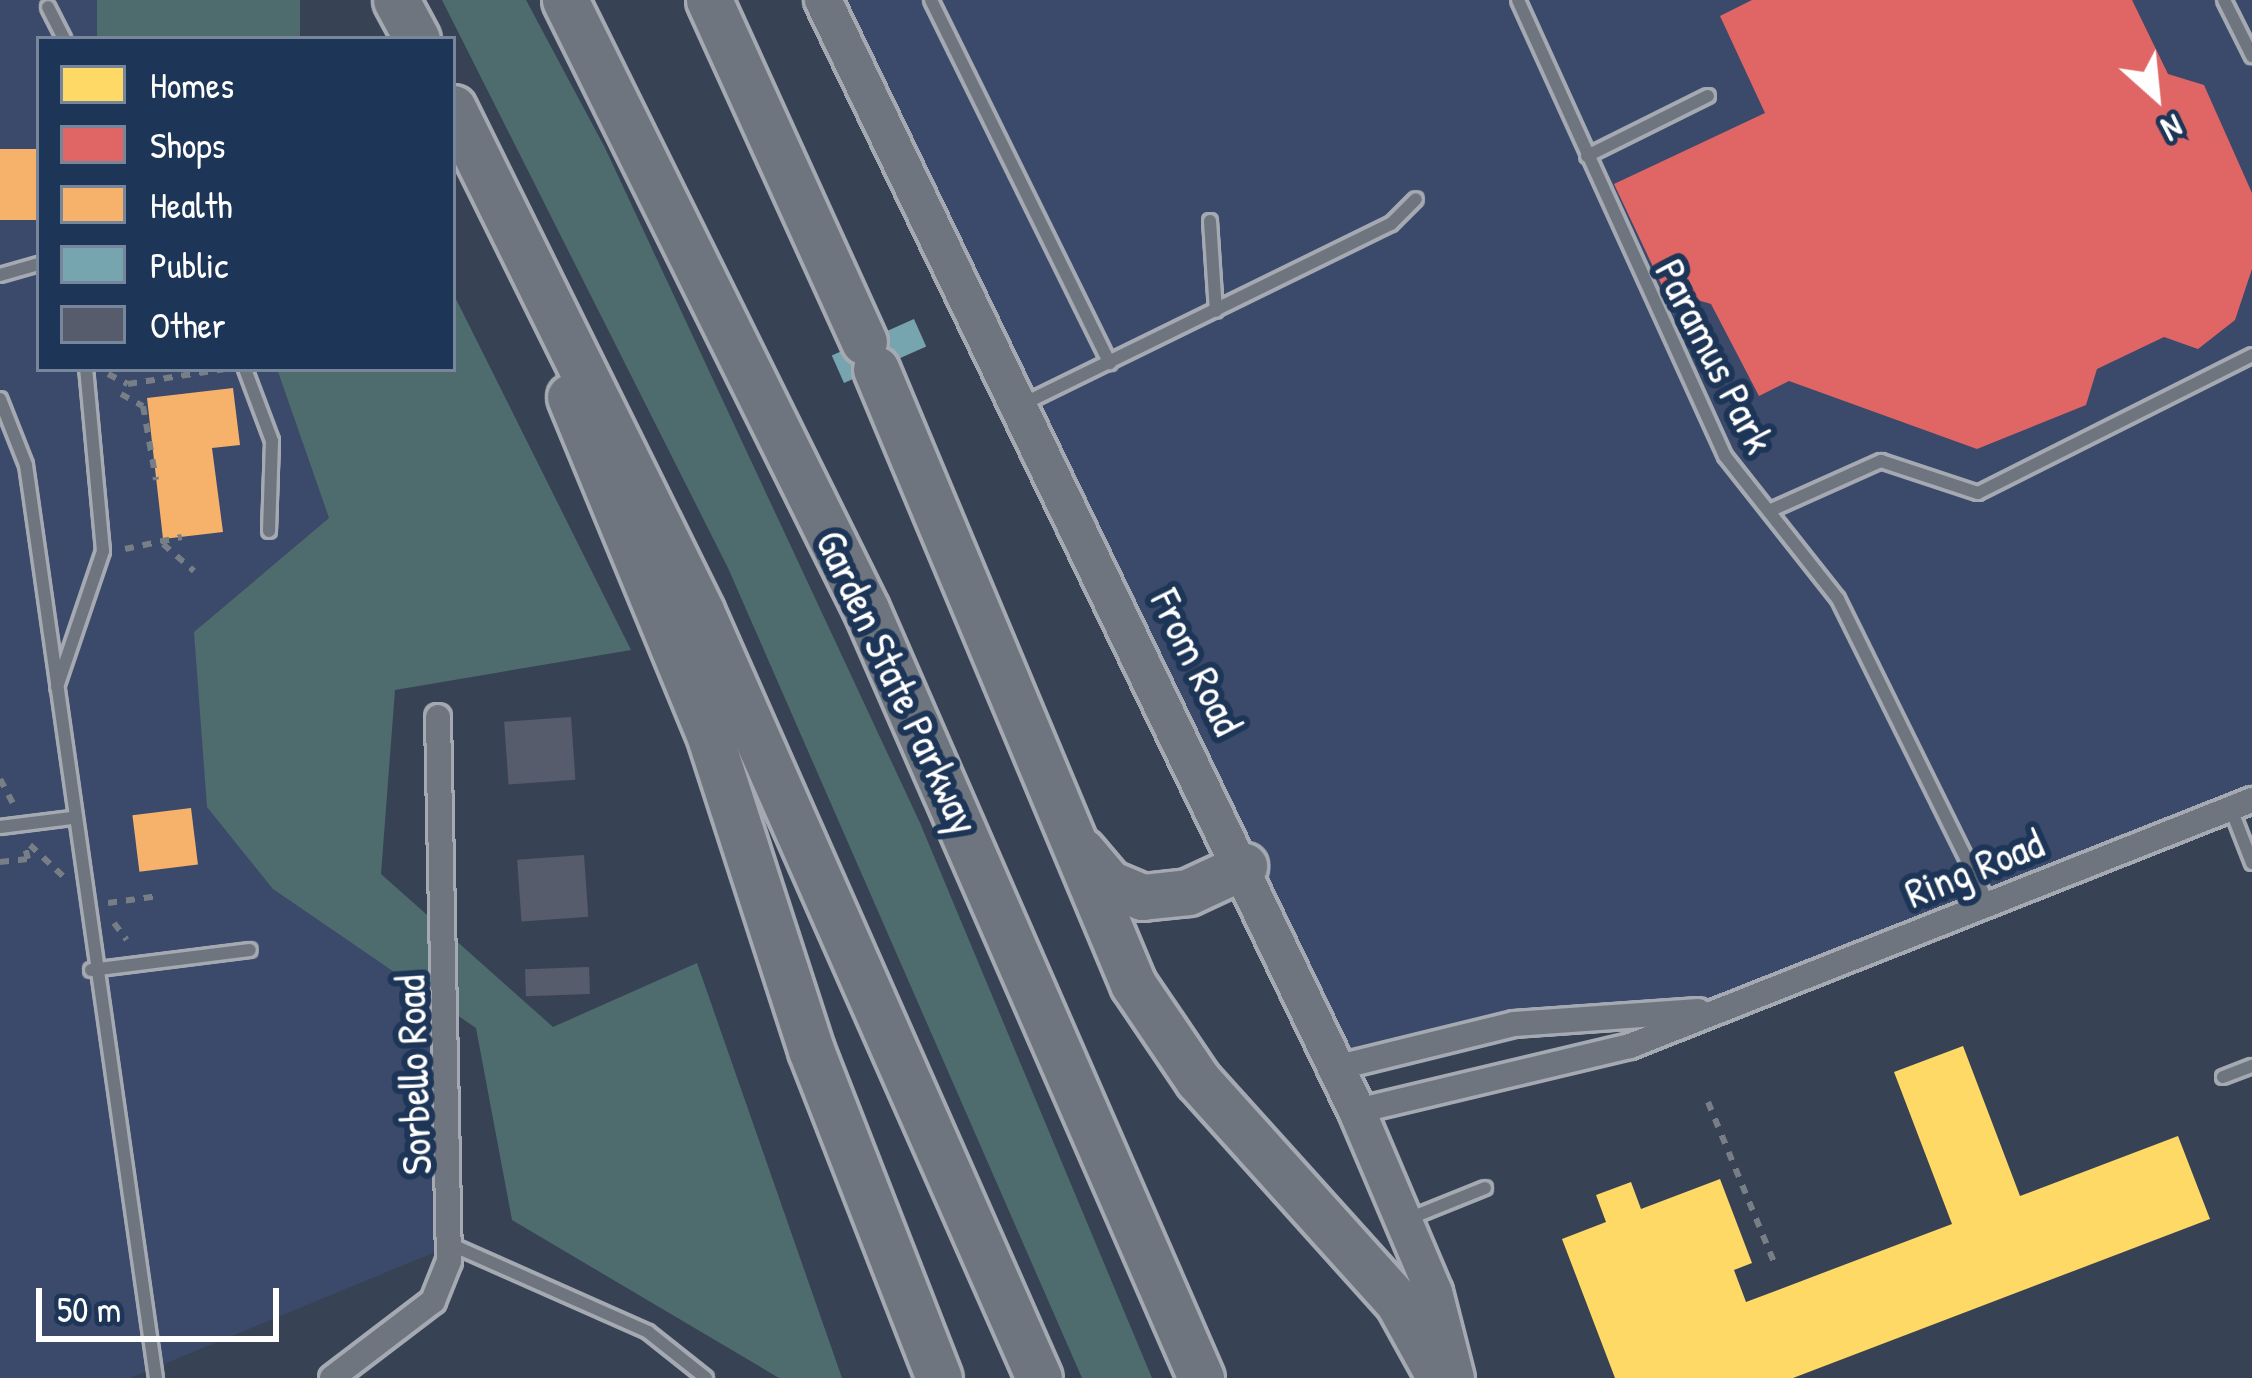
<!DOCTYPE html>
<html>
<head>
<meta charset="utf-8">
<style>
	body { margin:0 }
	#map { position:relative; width:2252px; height:1378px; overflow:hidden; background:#384255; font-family:"Patrick Hand",sans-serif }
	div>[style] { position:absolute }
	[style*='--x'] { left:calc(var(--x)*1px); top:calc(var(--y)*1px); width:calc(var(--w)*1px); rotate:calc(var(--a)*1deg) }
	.built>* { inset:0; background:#3b4a6b }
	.green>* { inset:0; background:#4e6c6d; transform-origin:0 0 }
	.homes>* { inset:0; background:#ffd966 }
	.shops>* { inset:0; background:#e06666 }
	.health>* { inset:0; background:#f6b26b; transform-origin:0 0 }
	.public>* { inset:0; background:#76a5af; transform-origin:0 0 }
	.building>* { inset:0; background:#575c6c; transform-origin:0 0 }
	.path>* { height:6px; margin-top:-3px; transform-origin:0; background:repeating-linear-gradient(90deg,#777e86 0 9px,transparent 0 18px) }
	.roads { filter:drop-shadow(3px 0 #a5aab2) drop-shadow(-3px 0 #a5aab2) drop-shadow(0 3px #a5aab2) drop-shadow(0 -3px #a5aab2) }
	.lane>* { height:12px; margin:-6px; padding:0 6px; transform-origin:6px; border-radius:6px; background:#6f757e }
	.street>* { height:24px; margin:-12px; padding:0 12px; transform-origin:12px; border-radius:12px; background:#6f757e }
	.secondary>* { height:36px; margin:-18px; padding:0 18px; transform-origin:18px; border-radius:18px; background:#6f757e }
	.highway>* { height:45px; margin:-22.5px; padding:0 22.5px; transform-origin:22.5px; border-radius:22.5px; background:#6f757e }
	span { translate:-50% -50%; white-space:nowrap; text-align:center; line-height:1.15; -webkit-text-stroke:12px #1d3557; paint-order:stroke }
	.street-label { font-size:42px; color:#fff }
	.legend { position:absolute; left:36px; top:36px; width:420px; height:336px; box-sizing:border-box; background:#1d3557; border:3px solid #77869a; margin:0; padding:15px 21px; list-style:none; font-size:36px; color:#fff }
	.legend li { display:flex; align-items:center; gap:24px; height:60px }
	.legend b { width:60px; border:3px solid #77869a }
	.north { position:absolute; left:2096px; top:36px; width:120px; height:120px; -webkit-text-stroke:9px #1d3557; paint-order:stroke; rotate:153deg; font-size:33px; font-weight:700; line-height:48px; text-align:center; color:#fff }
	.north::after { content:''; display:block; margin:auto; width:42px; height:54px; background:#fff; clip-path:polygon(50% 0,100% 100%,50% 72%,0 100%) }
	.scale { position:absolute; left:36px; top:1288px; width:243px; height:54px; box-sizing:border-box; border:6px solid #fff; border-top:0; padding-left:15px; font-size:36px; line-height:42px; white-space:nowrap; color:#fff; -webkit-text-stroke:9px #1d3557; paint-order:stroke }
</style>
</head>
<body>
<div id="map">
	<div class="built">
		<i style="clip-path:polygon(0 0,97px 0,100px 39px,39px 39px,39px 369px,277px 369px,329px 518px,194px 632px,450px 1008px,452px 1245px,130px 1378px,0 1378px)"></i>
		<i style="clip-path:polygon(823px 0,2252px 0,2252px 800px,1725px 1009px,1533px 1021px,1335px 1068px)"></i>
	</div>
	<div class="green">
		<i style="left:97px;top:0;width:203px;height:39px"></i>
		<i style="clip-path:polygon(442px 0,526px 0,605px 148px,920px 823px,1152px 1378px,1082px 1378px,728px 568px)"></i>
		<i style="clip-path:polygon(453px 293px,631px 650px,395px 690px,381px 874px,553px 1027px,697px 963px,842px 1378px,779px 1378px,512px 1220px,476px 1028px,273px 889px,207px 807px,194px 632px,329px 518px,277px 369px,453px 369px)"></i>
	</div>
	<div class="homes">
		<i style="clip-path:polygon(1963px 1046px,2020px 1196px,2178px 1136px,2210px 1219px,1793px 1378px,1615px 1378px,1562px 1239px,1606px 1222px,1596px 1195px,1631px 1182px,1641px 1209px,1720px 1179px,1752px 1263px,1734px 1270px,1746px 1302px,1952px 1224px,1894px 1072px)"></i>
	</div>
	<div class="shops">
		<i style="clip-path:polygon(1752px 0,2132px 0,2168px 74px,2204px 85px,2252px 193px,2252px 269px,2235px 320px,2198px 349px,2164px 337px,2097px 369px,2086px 405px,1977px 449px,1789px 381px,1759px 396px,1711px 304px,1664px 290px,1614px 184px,1765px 113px,1720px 16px)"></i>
	</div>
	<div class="health">
		<i style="left:39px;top:149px;width:71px;height:39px;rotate:90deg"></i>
		<i style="clip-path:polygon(233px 388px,240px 445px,212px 448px,223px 532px,163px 539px,147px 398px)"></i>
		<i style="left:191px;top:808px;width:57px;height:59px;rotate:83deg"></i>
	</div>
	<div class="public">
		<i style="left:914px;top:319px;width:30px;height:90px;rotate:66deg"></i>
	</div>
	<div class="building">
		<i style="left:571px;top:717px;width:63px;height:67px;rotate:86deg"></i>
		<i style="left:584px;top:855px;width:62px;height:67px;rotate:86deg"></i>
		<i style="left:589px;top:967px;width:27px;height:64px;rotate:88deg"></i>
	</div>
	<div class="path">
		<i style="--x:108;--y:374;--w:22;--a:27"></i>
		<i style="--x:128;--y:384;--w:98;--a:-8.8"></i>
		<i style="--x:121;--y:394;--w:25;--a:29"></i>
		<i style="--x:143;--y:406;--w:75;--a:80"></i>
		<i style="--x:163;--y:544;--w:41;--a:41.1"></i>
		<i style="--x:125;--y:549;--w:58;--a:-11.9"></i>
		<i style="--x:0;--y:779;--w:32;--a:62"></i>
		<i style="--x:30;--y:845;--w:47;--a:43.3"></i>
		<i style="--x:0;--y:862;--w:28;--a:-6"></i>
		<i style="--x:28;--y:859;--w:16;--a:-104"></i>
		<i style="--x:108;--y:903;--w:51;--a:-7.8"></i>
		<i style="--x:114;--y:923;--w:21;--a:53"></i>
		<i style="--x:1708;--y:1102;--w:178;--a:67.6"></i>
	</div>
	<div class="roads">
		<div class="lane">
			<i style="--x:931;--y:0;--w:405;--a:63.8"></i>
			<i style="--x:1518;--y:0;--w:501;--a:65.58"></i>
			<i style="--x:1725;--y:456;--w:182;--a:51.7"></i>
			<i style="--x:1838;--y:599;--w:340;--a:63.7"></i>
			<i style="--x:2224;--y:0;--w:63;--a:63.4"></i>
			<i style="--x:48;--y:7;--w:36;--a:63"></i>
			<i style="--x:1587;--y:156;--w:135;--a:-26.4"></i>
			<i style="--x:1210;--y:221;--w:90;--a:86.2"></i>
			<i style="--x:0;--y:275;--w:41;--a:-15.8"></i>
			<i style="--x:245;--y:369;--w:77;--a:69.4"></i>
			<i style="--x:272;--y:441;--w:90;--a:91.9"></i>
			<i style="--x:0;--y:399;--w:71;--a:68.5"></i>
			<i style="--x:26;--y:465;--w:922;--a:81.9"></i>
			<i style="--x:1021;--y:405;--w:412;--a:-26.1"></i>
			<i style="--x:1391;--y:224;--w:35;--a:-45"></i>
			<i style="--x:1769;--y:511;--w:123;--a:-24.1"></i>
			<i style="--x:1881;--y:461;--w:102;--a:18.3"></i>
			<i style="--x:1978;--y:493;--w:307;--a:-26.7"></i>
			<i style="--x:57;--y:687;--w:144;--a:-71.3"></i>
			<i style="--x:103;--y:551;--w:183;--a:-95.3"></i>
			<i style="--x:2231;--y:809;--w:58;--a:68.7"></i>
			<i style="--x:0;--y:827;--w:72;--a:-7.2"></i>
			<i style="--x:91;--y:970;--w:160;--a:-7.2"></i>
			<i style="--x:2223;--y:1077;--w:31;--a:-21"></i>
			<i style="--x:1408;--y:1219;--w:83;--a:-21.9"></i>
			<i style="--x:452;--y:1245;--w:214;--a:23.9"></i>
			<i style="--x:648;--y:1332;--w:74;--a:38.4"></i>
		</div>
		<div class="street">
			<i style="--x:1335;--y:1068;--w:184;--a:-13.8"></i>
			<i style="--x:1514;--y:1024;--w:185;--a:-4"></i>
			<i style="--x:1357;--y:1111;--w:281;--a:-13.4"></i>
			<i style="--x:1630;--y:1046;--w:669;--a:-21.58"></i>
			<i style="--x:332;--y:1378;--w:127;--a:-37.3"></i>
			<i style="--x:433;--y:1301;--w:43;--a:-68.2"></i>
			<i style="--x:449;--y:1261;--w:544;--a:-91.16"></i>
		</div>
		<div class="secondary">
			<i style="--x:823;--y:0;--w:1233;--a:64.33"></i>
			<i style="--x:1357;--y:1111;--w:197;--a:67"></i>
			<i style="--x:1434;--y:1292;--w:89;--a:75.7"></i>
		</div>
		<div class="highway">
			<i style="--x:396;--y:0;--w:44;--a:61.7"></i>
			<i style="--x:565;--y:0;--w:679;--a:63.7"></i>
			<i style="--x:866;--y:609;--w:839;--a:66.46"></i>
			<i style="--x:709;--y:0;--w:375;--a:65.6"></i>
			<i style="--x:453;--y:108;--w:561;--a:63.75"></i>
			<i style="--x:701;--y:611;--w:838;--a:66.22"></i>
			<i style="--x:876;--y:369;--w:667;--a:67.32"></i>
			<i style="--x:1133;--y:984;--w:116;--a:55.9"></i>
			<i style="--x:1198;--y:1080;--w:299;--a:48"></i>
			<i style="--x:1398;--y:1302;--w:87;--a:61.1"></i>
			<i style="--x:570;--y:397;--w:361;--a:67.6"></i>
			<i style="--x:708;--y:731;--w:335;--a:72.1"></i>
			<i style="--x:811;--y:1050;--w:352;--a:68.7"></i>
			<i style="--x:1082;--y:851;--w:42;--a:49.8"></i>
			<i style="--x:1109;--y:883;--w:36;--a:23"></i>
			<i style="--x:1142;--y:897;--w:46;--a:-6.2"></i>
			<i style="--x:1188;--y:892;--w:62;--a:-24.9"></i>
		</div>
	</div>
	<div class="street-label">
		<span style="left:1715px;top:356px;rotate:63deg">Paramus Park</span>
		<span style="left:1197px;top:662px;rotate:64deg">From Road</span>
		<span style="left:898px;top:682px;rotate:65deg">Garden State Parkway</span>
		<span style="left:1974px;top:868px;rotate:-22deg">Ring Road</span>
		<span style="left:413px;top:1075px;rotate:-92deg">Sorbello Road</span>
	</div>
	<ul class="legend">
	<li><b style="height:33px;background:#ffd966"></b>Homes</li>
	<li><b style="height:33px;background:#e06666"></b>Shops</li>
	<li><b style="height:33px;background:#f6b26b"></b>Health</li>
	<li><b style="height:33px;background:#76a5af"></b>Public</li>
	<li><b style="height:33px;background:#575c6c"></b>Other</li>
	</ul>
	<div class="north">N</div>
	<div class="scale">50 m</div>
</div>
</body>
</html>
